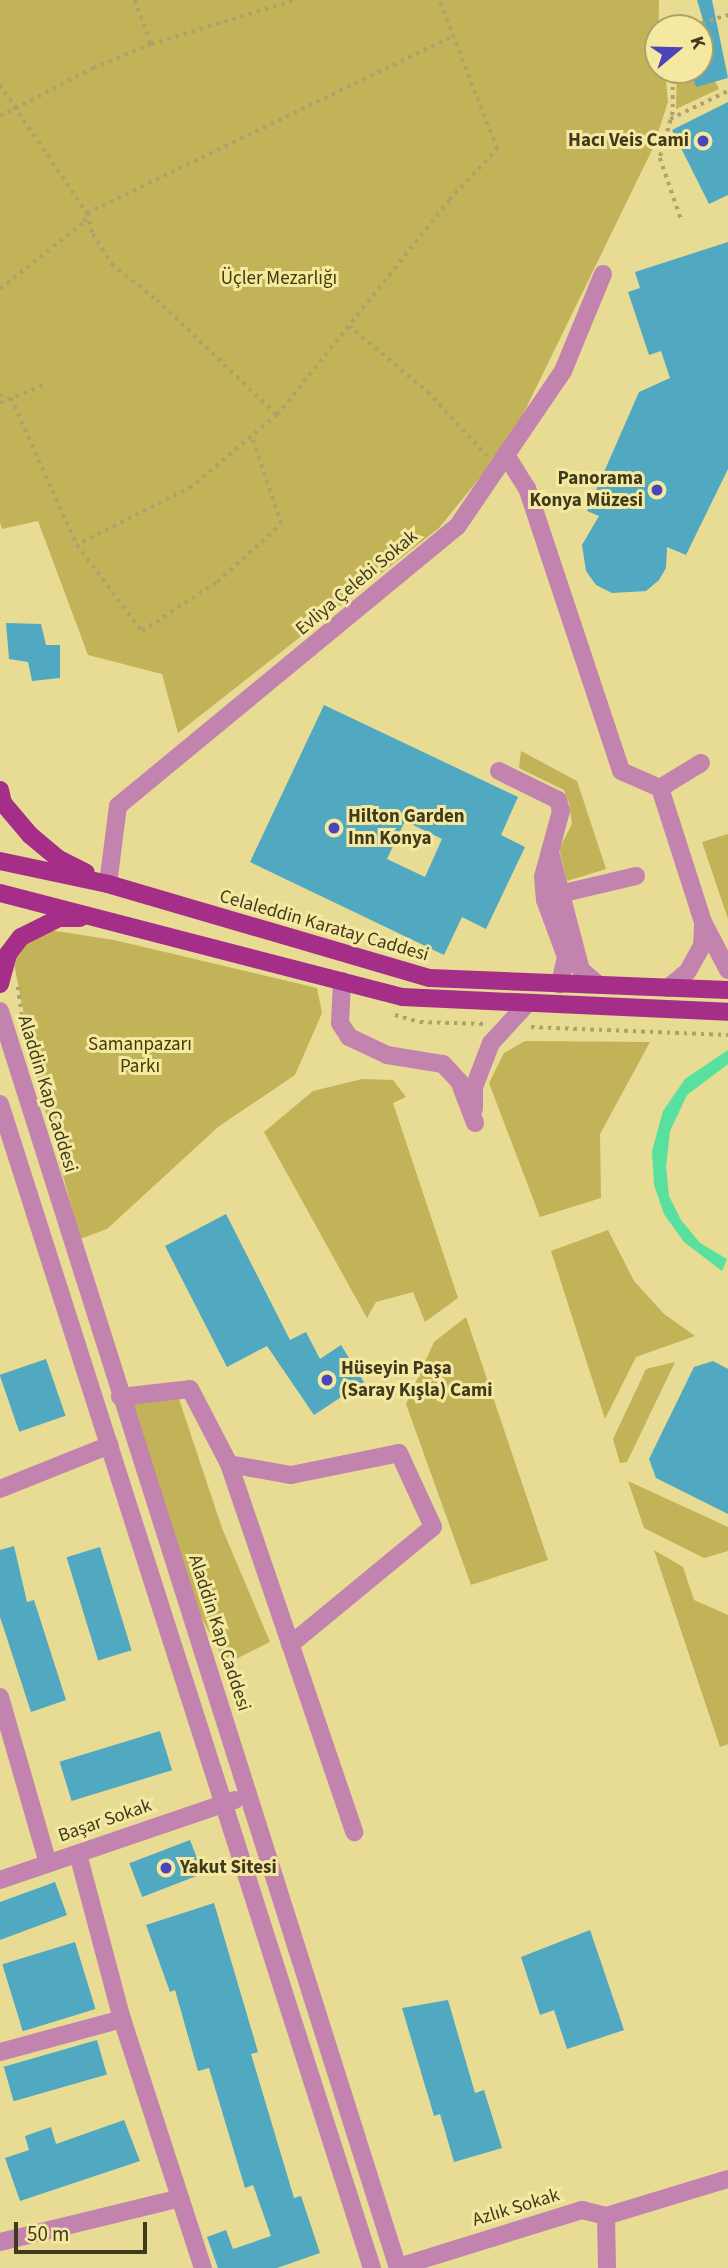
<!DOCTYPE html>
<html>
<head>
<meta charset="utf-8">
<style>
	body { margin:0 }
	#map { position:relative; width:728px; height:2268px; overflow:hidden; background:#e8db94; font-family:"Source Sans 3",sans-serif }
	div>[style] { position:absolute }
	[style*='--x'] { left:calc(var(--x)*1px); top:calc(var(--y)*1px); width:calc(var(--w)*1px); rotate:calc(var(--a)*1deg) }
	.green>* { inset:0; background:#c2b258 }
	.water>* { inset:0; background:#57e09e }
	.building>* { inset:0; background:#50a8c1; transform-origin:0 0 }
	.path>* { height:3.5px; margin-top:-1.75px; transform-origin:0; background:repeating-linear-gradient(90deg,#ada26a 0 3.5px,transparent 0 8.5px) }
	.minor>* { height:18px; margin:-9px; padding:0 9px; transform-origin:9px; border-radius:9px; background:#c383af }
	.major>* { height:18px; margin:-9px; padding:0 9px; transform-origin:9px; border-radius:9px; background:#a52e88 }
	.dots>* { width:19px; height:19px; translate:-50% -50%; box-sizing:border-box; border:4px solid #f5e8a0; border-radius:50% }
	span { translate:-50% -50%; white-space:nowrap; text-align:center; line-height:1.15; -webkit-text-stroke:6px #f5e8a0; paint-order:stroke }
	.poi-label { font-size:19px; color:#403a1d; font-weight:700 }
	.right { translate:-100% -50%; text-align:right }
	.left { translate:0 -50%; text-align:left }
	.park-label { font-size:19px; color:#453b00 }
	.street-label { font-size:19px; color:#403a1d }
	.north { position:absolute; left:644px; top:14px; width:70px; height:70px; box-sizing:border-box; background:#f5e8a0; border:2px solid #ada26c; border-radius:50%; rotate:71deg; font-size:19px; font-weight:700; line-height:28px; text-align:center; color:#403a1d }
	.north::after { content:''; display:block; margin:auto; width:24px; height:32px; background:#4b45bb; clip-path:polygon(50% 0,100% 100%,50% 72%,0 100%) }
	.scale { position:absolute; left:14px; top:2222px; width:133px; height:32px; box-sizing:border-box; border:4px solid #403a1d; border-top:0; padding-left:9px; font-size:21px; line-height:24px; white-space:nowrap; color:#403a1d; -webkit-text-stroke:5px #f5e8a0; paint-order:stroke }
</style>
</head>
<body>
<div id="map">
	<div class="green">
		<i style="clip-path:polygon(0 0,659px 0,658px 70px,665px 70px,668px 102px,653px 148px,511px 439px,439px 528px,178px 733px,162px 674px,88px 655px,38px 521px,2px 529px,0 523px)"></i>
		<i style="clip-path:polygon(677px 70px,713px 77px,719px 89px,676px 109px)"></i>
		<i style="clip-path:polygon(521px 751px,577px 781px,606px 869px,567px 881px,559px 849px,572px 824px,569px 803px,564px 790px,519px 768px)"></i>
		<i style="clip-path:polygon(728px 834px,728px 919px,702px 842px)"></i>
		<i style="clip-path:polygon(43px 929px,114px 940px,317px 988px,322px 1013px,295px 1075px,218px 1127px,107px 1229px,80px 1239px,35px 1072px,13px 958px,22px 940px)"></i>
		<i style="clip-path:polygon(525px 1041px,650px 1042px,600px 1134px,601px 1198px,540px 1217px,489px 1083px,504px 1053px)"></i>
		<i style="clip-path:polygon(362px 1079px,393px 1080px,406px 1097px,393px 1103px,458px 1298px,425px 1322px,413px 1292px,376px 1302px,367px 1318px,264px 1132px,313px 1091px)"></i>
		<i style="clip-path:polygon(608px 1230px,634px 1281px,664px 1314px,695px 1336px,636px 1357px,605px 1419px,551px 1251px)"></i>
		<i style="clip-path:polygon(466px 1317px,548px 1560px,471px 1585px,406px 1404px,434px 1342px)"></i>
		<i style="clip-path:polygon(675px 1362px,627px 1462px,620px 1463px,613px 1439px,646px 1369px)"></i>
		<i style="clip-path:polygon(176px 1390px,222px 1528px,270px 1642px,226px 1664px,183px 1583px,124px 1405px)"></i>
		<i style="clip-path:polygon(628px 1481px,728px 1527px,728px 1551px,704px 1558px,644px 1528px)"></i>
		<i style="clip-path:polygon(654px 1550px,683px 1567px,694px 1600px,728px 1615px,728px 1744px,720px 1747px)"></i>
	</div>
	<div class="water">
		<i style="clip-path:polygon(728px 1050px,728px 1064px,687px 1095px,670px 1131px,666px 1167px,669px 1196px,681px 1220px,700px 1243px,727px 1259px,722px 1271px,684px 1242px,664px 1214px,654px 1185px,652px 1151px,663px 1111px,685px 1079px)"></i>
	</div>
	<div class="building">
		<i style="clip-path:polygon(697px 0,712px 0,728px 78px,696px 87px,691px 70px,700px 70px,700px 43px,709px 40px)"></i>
		<i style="clip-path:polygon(728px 102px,728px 195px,709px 204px,672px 130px)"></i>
		<i style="clip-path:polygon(728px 242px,728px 469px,686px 555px,667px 547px,666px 568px,659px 580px,646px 591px,612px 593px,596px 585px,586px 571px,582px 545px,599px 516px,587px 511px,639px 392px,670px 378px,661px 351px,649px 355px,628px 292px,640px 288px,635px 272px)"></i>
		<i style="clip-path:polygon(6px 623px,41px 624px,46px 645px,60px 645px,60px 678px,32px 681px,28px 662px,9px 659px)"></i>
		<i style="clip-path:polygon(evenodd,324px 705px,518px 797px,501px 835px,525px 847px,486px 929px,462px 917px,444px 955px,250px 862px,324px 705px,405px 821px,442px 839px,425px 877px,387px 859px,405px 821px)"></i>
		<i style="clip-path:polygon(226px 1214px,290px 1340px,306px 1332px,320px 1359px,341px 1345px,364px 1382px,314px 1415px,267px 1346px,227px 1367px,165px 1246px)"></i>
		<i style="left:46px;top:1359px;width:60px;height:49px;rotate:71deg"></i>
		<i style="clip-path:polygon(713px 1361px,728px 1369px,728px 1514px,656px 1478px,649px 1459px,694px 1367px)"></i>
		<i style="clip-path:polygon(14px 1546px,27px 1602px,34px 1600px,66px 1700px,31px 1712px,0 1617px,0 1550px)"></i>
		<i style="left:100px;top:1547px;width:108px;height:35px;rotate:73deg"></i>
		<i style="left:160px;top:1731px;width:41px;height:105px;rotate:73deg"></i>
		<i style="left:190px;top:1840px;width:36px;height:65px;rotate:69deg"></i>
		<i style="clip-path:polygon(55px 1882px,67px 1915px,0 1940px,0 1902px)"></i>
		<i style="clip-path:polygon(214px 1903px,258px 2052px,251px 2054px,294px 2198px,301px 2196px,320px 2253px,277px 2268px,218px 2268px,207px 2237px,226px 2230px,233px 2249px,271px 2236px,253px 2185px,245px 2188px,209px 2068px,198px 2071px,175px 1990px,170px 1992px,146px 1925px)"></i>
		<i style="clip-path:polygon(590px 1930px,624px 2030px,567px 2049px,554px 2010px,540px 2015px,521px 1957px)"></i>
		<i style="left:75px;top:1942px;width:70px;height:76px;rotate:73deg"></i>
		<i style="clip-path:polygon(448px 2000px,475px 2093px,484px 2090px,502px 2148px,454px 2162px,440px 2114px,434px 2116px,402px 2008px)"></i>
		<i style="left:97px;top:2040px;width:36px;height:97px;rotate:74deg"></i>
		<i style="clip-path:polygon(124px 2120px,140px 2161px,20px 2201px,5px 2158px,29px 2150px,25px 2136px,51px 2127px,56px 2144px)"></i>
	</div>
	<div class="path">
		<i style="--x:135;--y:0;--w:47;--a:70"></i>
		<i style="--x:685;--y:28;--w:45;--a:-16.8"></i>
		<i style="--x:673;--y:70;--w:42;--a:90"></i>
		<i style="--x:673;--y:112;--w:48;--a:105.8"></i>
		<i style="--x:660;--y:158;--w:68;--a:71"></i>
		<i style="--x:0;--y:85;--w:155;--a:55.8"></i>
		<i style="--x:87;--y:213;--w:22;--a:74"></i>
		<i style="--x:93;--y:234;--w:36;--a:58"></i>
		<i style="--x:112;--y:264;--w:58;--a:38.7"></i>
		<i style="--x:157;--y:300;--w:166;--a:43.8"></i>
		<i style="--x:277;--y:415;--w:111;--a:139.7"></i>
		<i style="--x:192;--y:487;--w:129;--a:153.2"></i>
		<i style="--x:0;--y:116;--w:105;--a:-27.3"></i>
		<i style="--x:93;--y:68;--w:63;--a:-22.5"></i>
		<i style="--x:151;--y:44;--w:151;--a:-17"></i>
		<i style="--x:670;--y:119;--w:64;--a:-25.8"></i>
		<i style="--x:0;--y:289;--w:107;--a:-38.6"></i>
		<i style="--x:84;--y:222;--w:9;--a:-72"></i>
		<i style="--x:87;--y:213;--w:404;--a:-25.8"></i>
		<i style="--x:349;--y:326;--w:103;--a:39.9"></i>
		<i style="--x:428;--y:392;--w:87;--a:47.3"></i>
		<i style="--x:0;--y:394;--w:9;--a:63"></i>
		<i style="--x:11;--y:398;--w:161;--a:65.8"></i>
		<i style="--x:77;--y:545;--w:108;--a:52.9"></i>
		<i style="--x:142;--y:631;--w:90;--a:-33.2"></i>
		<i style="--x:217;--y:582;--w:86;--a:-42.2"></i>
		<i style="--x:281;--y:524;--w:91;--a:-108.6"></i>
		<i style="--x:0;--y:403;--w:47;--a:-22.7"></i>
		<i style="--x:277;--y:415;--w:275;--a:-51.3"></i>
		<i style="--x:449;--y:200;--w:70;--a:-46.7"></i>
		<i style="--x:497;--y:149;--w:160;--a:-111.3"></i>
		<i style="--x:18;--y:987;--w:34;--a:82"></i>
		<i style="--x:395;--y:1015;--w:26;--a:16"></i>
		<i style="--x:420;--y:1022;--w:65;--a:1.8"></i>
		<i style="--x:531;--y:1027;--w:197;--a:2.3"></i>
	</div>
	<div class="minor">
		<i style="--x:506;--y:455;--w:39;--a:58"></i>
		<i style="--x:527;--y:488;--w:298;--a:71.6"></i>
		<i style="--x:621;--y:771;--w:43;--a:23.6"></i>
		<i style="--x:660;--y:788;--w:141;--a:72.2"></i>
		<i style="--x:703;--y:922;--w:54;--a:62.5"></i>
		<i style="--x:499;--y:771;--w:66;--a:26.2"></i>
		<i style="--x:558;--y:800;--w:11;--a:75"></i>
		<i style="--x:561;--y:811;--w:68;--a:105.3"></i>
		<i style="--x:543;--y:877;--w:23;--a:85"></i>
		<i style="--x:545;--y:900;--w:61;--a:69.8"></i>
		<i style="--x:566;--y:957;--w:28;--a:103"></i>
		<i style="--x:660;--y:788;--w:48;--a:-31.4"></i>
		<i style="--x:550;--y:852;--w:122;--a:75.3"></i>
		<i style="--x:581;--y:970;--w:23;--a:40"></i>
		<i style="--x:108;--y:884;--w:79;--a:-82.7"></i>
		<i style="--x:118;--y:806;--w:439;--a:-39.5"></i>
		<i style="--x:457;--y:527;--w:189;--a:-55.8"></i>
		<i style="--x:563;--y:371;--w:105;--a:-67.6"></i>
		<i style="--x:564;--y:893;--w:74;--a:-13.3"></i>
		<i style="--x:342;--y:981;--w:42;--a:92.7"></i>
		<i style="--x:340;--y:1023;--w:17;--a:57"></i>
		<i style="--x:349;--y:1037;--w:42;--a:25.3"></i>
		<i style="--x:387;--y:1055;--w:57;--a:9.1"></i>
		<i style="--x:443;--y:1064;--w:23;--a:47"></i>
		<i style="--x:459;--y:1081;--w:45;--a:69.1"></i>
		<i style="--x:668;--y:988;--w:26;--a:-40"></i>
		<i style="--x:688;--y:971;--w:29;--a:-61"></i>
		<i style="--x:702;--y:946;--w:21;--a:-87"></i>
		<i style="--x:0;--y:1011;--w:1319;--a:72.43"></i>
		<i style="--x:0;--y:1104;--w:1222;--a:72.28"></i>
		<i style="--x:474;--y:1109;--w:22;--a:-90"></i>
		<i style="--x:474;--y:1087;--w:47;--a:-68.9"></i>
		<i style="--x:491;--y:1043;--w:52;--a:-47.4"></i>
		<i style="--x:120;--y:1397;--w:70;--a:-6.5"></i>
		<i style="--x:190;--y:1389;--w:85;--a:62.5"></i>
		<i style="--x:229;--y:1464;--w:389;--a:71.2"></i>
		<i style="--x:229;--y:1464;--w:63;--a:10.1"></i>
		<i style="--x:291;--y:1475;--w:110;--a:-11.5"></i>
		<i style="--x:399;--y:1453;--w:81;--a:65.3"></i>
		<i style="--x:433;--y:1527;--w:185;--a:140.5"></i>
		<i style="--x:0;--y:1489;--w:118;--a:-21.8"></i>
		<i style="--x:0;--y:1697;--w:173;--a:73.9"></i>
		<i style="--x:78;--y:1854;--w:171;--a:75.1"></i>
		<i style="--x:122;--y:2019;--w:262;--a:72"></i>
		<i style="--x:0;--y:1880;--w:248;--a:-18.8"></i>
		<i style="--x:0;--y:2052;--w:126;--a:-15.1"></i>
		<i style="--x:606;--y:2216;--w:52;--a:88.9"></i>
		<i style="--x:0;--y:2242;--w:185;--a:-13.7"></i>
		<i style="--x:398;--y:2267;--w:193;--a:-17.2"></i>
		<i style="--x:582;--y:2210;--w:25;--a:14"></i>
		<i style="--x:606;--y:2216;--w:127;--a:-16.9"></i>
	</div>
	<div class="major">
		<i style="--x:0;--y:790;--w:13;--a:77"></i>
		<i style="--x:3;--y:803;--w:42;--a:49.8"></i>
		<i style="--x:30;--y:835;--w:38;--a:40"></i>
		<i style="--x:59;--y:859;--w:30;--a:27"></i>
		<i style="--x:0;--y:861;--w:110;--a:12"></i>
		<i style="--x:108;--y:884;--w:335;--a:16.3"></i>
		<i style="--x:430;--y:978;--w:298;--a:2.3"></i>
		<i style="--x:0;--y:893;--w:415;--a:14.5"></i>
		<i style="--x:402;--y:997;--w:326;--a:2.6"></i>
		<i style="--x:0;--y:984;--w:31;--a:-75"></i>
		<i style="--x:8;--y:954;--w:21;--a:-53"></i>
		<i style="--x:21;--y:937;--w:42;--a:-26.6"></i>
		<i style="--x:59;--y:918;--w:21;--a:0"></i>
	</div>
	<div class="dots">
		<i style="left:703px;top:141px;background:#4b45bb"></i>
		<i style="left:657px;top:490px;background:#4b45bb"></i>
		<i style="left:334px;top:828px;background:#4b45bb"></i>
		<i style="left:327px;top:1380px;background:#4b45bb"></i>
		<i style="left:166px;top:1868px;background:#4b45bb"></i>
	</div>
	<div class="poi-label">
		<span class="right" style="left:689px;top:141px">Hacı Veis Cami</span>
		<span class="right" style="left:643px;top:490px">Panorama<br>Konya Müzesi</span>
		<span class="left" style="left:348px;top:828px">Hilton Garden<br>Inn Konya</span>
		<span class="left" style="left:341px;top:1380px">Hüseyin Paşa<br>(Saray Kışla) Cami</span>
		<span class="left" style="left:180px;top:1868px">Yakut Sitesi</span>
	</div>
	<div class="park-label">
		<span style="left:279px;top:279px">Üçler Mezarlığı</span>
		<span style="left:140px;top:1056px">Samanpazarı<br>Parkı</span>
	</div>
	<div class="street-label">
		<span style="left:357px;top:583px;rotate:-40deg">Evliya Çelebi Sokak</span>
		<span style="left:324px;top:926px;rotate:16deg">Celaleddin Karatay Caddesi</span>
		<span style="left:47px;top:1094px;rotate:73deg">Aladdin Kap Caddesi</span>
		<span style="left:219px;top:1633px;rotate:72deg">Aladdin Kap Caddesi</span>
		<span style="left:105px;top:1821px;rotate:-19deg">Başar Sokak</span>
		<span style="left:516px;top:2208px;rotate:-17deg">Azlık Sokak</span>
	</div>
	<div class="north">K</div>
	<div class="scale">50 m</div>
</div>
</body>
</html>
